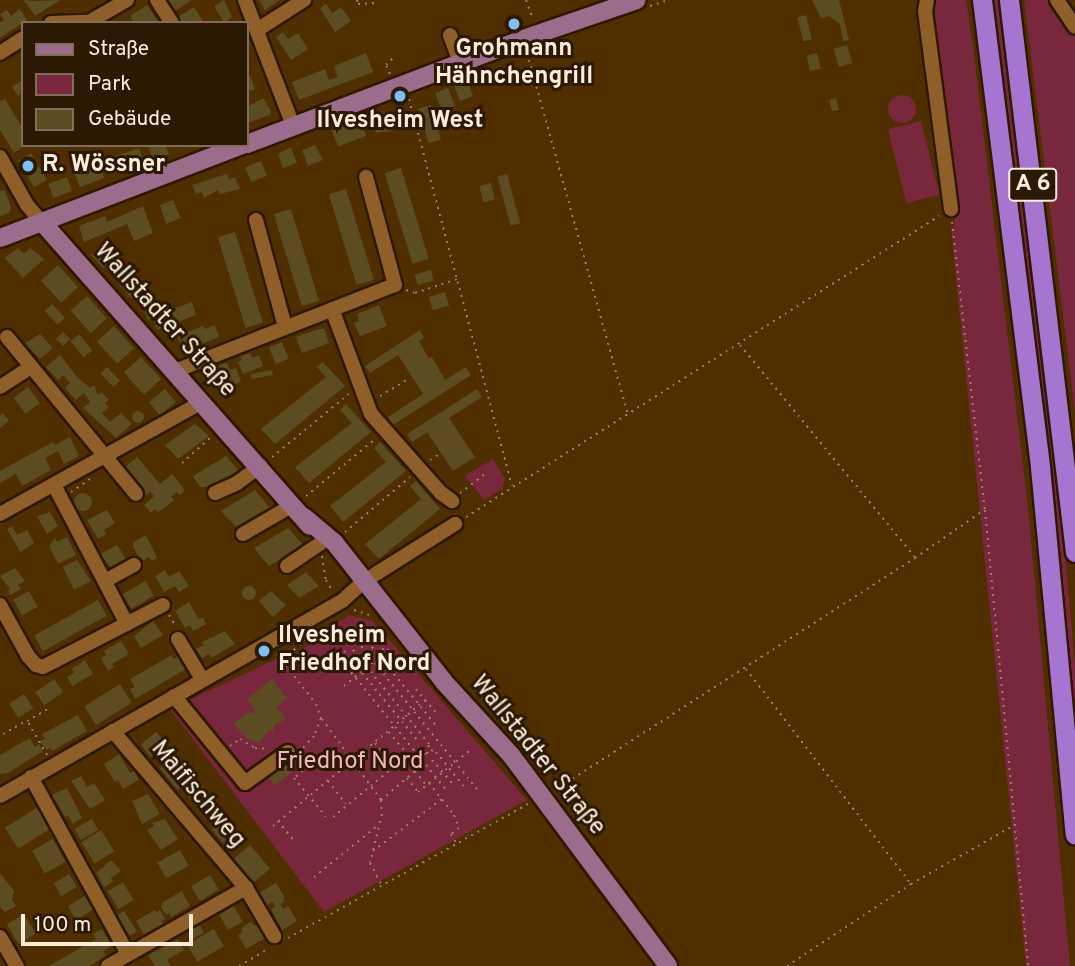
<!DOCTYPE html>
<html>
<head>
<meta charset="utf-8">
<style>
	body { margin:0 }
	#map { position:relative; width:1075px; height:966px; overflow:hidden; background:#4f2e00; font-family:Overpass,sans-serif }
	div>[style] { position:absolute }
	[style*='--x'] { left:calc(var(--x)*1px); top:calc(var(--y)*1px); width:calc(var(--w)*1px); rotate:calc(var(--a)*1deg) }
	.green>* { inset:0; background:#78273c; transform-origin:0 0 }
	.round { border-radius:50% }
	.building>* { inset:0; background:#5c4c22; transform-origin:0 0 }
	.path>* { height:2px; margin-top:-1px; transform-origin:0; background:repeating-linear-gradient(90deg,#9b8160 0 2px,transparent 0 7px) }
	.roads { filter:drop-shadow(2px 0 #2f1800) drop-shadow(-2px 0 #2f1800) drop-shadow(0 2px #2f1800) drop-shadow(0 -2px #2f1800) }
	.minor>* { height:14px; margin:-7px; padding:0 7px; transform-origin:7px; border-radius:7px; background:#8e5f28 }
	.major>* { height:18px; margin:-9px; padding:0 9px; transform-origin:9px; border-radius:9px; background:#9c6c8c }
	.highway>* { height:19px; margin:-9.5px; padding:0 9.5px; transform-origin:9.5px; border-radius:9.5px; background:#a575cf }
	.dots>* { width:19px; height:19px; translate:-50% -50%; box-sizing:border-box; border:4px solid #2c1903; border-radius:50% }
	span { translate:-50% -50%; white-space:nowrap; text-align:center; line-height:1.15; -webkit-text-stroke:6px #2c1903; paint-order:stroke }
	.shield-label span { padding:2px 5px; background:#2c1903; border:2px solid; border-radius:5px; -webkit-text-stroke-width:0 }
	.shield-label { font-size:23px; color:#fdecdc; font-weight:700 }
	.poi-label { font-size:24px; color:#fdecdc; font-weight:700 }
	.left { translate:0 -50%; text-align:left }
	.street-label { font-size:24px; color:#fdecdc }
	.park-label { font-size:24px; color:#f5b5c0 }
	.legend { position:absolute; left:21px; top:21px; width:228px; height:126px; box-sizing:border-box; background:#2c1903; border:2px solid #806d5a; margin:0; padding:9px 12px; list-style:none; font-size:21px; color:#fdecdc }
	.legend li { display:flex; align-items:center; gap:14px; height:35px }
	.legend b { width:35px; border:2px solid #806d5a }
	.scale { position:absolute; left:21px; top:914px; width:172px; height:32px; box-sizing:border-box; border:4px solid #fdecdc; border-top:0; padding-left:9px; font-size:21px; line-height:24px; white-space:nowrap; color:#fdecdc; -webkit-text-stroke:5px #2c1903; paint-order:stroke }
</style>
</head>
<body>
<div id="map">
	<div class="green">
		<i style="clip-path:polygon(930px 0,966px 0,973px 45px,1028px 507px,1070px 966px,1026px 966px,951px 228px,955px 226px,952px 194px)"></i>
		<i style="clip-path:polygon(993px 0,998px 0,1032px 269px,1065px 555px,1075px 665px,1075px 707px,1034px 319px)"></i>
		<i style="clip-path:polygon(1024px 0,1054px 0,1075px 31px,1075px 412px)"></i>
		<i class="round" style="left:888px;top:95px;width:28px;height:28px"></i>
		<i style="left:921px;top:121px;width:76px;height:34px;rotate:76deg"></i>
		<i style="clip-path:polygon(493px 459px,505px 479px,502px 489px,484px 500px,465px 476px)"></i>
		<i style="clip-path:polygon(349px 615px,373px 621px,527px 800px,324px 912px,170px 709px,278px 658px,283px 664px)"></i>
	</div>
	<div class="building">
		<i style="clip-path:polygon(24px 0,34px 1px,60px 0,35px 16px)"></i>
		<i style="clip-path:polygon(167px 0,192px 0,175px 11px)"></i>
		<i style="clip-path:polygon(224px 0,232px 17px,224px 23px,214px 6px)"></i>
		<i style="clip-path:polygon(259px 0,280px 0,265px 10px)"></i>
		<i style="clip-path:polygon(812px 0,839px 0,849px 40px,843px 41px,840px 24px,829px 16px,821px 18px)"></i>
		<i style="clip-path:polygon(326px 4px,332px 13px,341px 7px,351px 21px,335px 32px,320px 8px)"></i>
		<i style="clip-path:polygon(147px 5px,159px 23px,134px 23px,130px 16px)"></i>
		<i style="clip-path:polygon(194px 7px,204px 23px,182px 23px,178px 17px)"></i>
		<i style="clip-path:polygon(20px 9px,27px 20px,0 38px,0 22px,4px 20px,0 14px,7px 10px,11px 16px)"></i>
		<i style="left:806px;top:15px;width:25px;height:9px;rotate:76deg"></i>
		<i style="clip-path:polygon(283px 32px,288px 39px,298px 33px,308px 49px,291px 60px,276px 37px)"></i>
		<i style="left:847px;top:45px;width:19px;height:14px;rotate:74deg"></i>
		<i style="clip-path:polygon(366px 53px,373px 72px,299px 100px,292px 82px,325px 69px,329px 80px,338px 77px,334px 66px)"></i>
		<i style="left:817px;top:53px;width:16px;height:11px;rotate:76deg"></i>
		<i style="clip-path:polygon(247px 68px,255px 89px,247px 92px)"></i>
		<i style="clip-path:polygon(466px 77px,473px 96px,460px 101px,454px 85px)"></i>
		<i style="clip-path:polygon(23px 80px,23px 93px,18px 96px,12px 87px)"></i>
		<i style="left:448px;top:88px;width:19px;height:14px;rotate:69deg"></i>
		<i style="clip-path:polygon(263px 98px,271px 111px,270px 115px,247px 123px,247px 107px)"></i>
		<i style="left:836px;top:98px;width:12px;height:7px;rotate:76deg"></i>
		<i style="clip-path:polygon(5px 99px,23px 129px,23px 145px,26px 145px,14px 153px,0 130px,0 101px)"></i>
		<i style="left:431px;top:105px;width:36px;height:13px;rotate:74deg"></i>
		<i style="clip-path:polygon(385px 112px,392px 131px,376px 133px,370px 117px)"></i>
		<i style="left:360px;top:120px;width:17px;height:30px;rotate:69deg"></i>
		<i style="clip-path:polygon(148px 145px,165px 145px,169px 154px,153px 160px)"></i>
		<i style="clip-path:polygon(315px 145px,323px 160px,308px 166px,302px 150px)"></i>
		<i style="clip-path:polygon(291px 147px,297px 163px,283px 168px,278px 154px)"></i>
		<i style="left:139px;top:148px;width:16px;height:32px;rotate:72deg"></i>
		<i style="left:31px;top:153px;width:31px;height:15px;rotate:59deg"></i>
		<i style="left:261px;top:161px;width:16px;height:17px;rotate:68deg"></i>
		<i style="left:98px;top:162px;width:17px;height:26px;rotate:69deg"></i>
		<i style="left:401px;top:168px;width:95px;height:17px;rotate:73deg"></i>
		<i style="clip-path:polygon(227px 174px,229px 179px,235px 177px,240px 189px,220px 194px,218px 190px,204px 198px,202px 192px,196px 194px,192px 185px)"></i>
		<i style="left:507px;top:174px;width:51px;height:10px;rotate:75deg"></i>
		<i style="left:67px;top:177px;width:15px;height:20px;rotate:70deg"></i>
		<i style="left:491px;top:183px;width:17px;height:12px;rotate:77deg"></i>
		<i style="left:346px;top:189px;width:95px;height:18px;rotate:73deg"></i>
		<i style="clip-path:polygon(5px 190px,11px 208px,9px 213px,0 216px,0 191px)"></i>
		<i style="clip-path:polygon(173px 200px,181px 218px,166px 224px,160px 205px)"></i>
		<i style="clip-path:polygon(143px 206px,153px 233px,134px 241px,127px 224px,84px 242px,79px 226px,105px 216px,107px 222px)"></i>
		<i style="left:291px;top:209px;width:96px;height:18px;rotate:73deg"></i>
		<i style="left:235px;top:232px;width:95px;height:18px;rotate:73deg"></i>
		<i style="clip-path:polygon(110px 244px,119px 254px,103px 268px,91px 255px)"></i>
		<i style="clip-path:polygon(18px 248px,24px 254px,30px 248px,44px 259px,23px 278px,5px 258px)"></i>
		<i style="left:58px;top:265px;width:30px;height:23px;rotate:48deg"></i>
		<i style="left:431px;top:270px;width:11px;height:17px;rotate:75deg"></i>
		<i style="left:129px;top:273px;width:21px;height:15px;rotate:49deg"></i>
		<i style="left:445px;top:292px;width:14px;height:17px;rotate:73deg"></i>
		<i style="left:87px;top:296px;width:30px;height:22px;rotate:48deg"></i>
		<i style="clip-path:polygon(158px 302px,162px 313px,192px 302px,196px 315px,157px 330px,153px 318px,148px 320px,143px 308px)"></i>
		<i style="left:52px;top:304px;width:19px;height:10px;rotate:47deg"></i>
		<i style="clip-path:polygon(379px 305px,387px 326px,360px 336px,354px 323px,359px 321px,357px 314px)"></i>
		<i style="clip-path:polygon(215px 325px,219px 337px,183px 351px,177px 336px,203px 326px,205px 329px)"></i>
		<i style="left:114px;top:326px;width:30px;height:23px;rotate:48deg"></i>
		<i style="clip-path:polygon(319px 329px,324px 329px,329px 343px,302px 353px,296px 337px)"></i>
		<i style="clip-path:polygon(420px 330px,424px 338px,419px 341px,424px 350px,429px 358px,432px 357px,445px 380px,466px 367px,471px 375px,393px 425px,388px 417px,423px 394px,398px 355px,370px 373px,365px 366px)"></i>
		<i style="left:63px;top:332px;width:10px;height:10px;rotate:45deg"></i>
		<i style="clip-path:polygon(40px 334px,53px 348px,40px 359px,25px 343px)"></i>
		<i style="left:79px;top:334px;width:21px;height:11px;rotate:51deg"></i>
		<i style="left:282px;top:342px;width:18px;height:14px;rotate:68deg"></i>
		<i style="clip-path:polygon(250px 353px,252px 358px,259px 355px,263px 366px,243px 374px,238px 362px,242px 360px,240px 356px)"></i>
		<i style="clip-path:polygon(60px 355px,77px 377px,90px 388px,94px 385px,98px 395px,101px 392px,109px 400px,105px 403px,109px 407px,102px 413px,110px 422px,121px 413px,132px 424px,116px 438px,83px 408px,90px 402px,84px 393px,76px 400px,65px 388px,70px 383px,63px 375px,58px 380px,46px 367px)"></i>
		<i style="left:141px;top:357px;width:30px;height:23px;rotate:48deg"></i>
		<i style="clip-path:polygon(323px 362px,345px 386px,275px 444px,261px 429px,326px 377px,317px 367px)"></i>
		<i style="clip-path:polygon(227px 363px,230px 370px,236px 368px,241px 382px,225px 388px,217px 366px)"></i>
		<i style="left:107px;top:367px;width:19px;height:9px;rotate:47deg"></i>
		<i style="left:272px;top:370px;width:5px;height:22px;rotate:79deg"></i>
		<i style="left:28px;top:387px;width:20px;height:18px;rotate:53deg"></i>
		<i style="left:165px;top:389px;width:17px;height:21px;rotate:50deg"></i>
		<i style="clip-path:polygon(477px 389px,482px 397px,449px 418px,475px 457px,453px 471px,427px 432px,412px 442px,407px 434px)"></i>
		<i style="clip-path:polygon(346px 404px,371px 432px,309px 483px,295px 467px,352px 423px,340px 410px)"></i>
		<i class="round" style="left:132px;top:411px;width:12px;height:12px"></i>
		<i style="clip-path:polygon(3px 413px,9px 421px,0 428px,0 416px)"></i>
		<i style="clip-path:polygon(195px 424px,209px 436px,178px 459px,165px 445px)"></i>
		<i style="clip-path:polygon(70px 437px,79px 456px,64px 464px,58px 451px,45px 458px,51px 470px,22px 486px,16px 474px,0 483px,0 471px,53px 442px,55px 445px)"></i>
		<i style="clip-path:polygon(380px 442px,406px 471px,343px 522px,330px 506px,386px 462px,374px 448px)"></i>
		<i style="clip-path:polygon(226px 456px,239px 471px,210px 487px,200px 487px,193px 476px)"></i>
		<i style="clip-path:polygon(137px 457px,160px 484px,172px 474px,183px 487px,184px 491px,180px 495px,177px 492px,171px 497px,174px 500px,158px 513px,155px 509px,151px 513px,144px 505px,154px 496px,150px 492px,146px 495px,123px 469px)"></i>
		<i style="clip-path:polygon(416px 481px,440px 509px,379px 559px,365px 544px,421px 499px,410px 486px)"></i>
		<i style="clip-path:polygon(255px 490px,270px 508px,237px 528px,221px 511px)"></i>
		<i class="round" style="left:74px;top:493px;width:18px;height:18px"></i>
		<i style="clip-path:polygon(107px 510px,115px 523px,104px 530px,106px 534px,98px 539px,87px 520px)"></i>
		<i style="clip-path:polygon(50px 512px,58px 526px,47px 534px,37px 516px)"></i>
		<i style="clip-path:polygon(12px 526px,17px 535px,27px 530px,34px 543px,20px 552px,7px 529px)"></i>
		<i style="clip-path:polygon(288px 528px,303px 545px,269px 566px,254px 548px)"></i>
		<i style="clip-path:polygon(146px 535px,157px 558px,152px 561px,149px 557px,141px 561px,133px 547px,134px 542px)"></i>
		<i style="clip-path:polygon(67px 537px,76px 555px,58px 564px,49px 546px,55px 538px,57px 542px)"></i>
		<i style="clip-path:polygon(117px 545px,126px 559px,121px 562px,124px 567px,114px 572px,100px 554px)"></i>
		<i style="clip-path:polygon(77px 560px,91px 581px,74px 590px,63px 567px)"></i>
		<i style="clip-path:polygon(15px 568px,25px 581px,18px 585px,21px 589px,10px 595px,8px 590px,10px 589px,0 576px)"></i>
		<i style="clip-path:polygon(165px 570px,169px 577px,179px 571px,189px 586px,179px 592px,175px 586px,164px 592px,155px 576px)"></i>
		<i style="clip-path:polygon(306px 572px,319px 586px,299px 598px,287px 585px)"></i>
		<i style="left:145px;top:581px;width:17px;height:26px;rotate:59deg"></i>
		<i class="round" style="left:242px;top:586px;width:14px;height:14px"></i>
		<i style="left:29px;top:591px;width:18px;height:18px;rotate:61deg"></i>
		<i style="clip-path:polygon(271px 591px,286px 605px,273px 617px,259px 601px)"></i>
		<i style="left:98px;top:600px;width:18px;height:73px;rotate:61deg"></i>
		<i style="clip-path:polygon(189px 602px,199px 619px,203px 617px,206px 624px,193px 631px,190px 625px,185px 628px,175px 611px)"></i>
		<i style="clip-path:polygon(153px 621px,163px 635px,141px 648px,134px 636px)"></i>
		<i style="clip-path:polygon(225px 631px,235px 644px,211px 658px,209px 654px,202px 658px,196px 649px,204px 645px,202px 642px)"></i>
		<i style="clip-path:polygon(121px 641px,129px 654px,112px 664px,114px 667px,108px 671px,101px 658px,106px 655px,104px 651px)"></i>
		<i style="clip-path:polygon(172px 655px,174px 659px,178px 656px,186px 669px,135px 699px,130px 689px,135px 687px,130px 679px)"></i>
		<i style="clip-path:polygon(85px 660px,93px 674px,72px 686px,67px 677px,74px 673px,72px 669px)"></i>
		<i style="left:54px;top:679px;width:16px;height:23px;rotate:55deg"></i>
		<i style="clip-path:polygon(272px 679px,287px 698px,277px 707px,286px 719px,274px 725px,273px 731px,269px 730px,259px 743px,248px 739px,233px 724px,250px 711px,253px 714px,256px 712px,247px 699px)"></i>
		<i style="left:120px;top:684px;width:22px;height:42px;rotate:58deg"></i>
		<i style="left:24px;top:694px;width:17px;height:18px;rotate:57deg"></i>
		<i style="clip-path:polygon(78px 715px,87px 731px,52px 751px,50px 748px,46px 750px,40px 741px,45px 739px,42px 734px)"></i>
		<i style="left:156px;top:732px;width:16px;height:20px;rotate:50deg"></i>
		<i style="clip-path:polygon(30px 738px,35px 747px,39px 744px,43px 751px,8px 773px,0 774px,0 755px)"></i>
		<i style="clip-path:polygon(119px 754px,130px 773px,134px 771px,139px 780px,123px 789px,118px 780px,115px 782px,104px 764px)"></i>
		<i style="left:174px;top:757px;width:28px;height:18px;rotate:51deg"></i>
		<i style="left:286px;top:758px;width:15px;height:26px;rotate:53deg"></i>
		<i style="clip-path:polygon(81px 776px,87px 787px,94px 783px,105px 800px,90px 809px,71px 781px)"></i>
		<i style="left:202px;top:785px;width:29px;height:18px;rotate:52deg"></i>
		<i style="clip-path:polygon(67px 788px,82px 818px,73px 824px,68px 815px,65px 817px,52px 795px)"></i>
		<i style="clip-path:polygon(148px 794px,160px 814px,142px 824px,132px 801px)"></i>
		<i style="left:38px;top:807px;width:25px;height:39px;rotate:58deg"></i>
		<i style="left:226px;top:817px;width:29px;height:19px;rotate:49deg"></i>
		<i style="left:92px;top:819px;width:13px;height:20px;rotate:61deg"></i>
		<i style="clip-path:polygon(165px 819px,178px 839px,161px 850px,147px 830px,154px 826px,152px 823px)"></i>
		<i style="left:101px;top:830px;width:25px;height:23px;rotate:58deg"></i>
		<i style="left:53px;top:839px;width:26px;height:24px;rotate:61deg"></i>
		<i style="left:250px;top:845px;width:31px;height:22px;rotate:50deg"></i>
		<i style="left:180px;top:850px;width:18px;height:26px;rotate:61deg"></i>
		<i style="clip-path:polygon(111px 860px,121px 871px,111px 878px,113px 882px,104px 887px,96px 873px)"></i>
		<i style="clip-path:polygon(0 873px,14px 891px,12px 900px,16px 906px,5px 912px,0 907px)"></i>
		<i style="left:69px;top:874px;width:15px;height:18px;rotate:58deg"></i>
		<i style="left:210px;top:875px;width:17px;height:22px;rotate:59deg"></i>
		<i style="left:123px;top:882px;width:21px;height:18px;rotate:59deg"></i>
		<i style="clip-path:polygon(276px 883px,284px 896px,284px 902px,280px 904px,283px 909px,288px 906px,297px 921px,282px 930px,271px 909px,275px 907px,273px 902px,266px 906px,259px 893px)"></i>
		<i style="clip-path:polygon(182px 891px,190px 906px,171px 917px,169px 913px,166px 915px,161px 907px,163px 902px)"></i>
		<i style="left:85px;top:896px;width:16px;height:20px;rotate:60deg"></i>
		<i style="left:234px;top:906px;width:18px;height:17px;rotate:61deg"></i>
		<i style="clip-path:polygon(155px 910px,156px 913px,160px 910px,165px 919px,161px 921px,164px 925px,145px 936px,136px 921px)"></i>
		<i style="left:124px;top:911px;width:24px;height:9px;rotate:57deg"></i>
		<i style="left:24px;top:914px;width:23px;height:20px;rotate:59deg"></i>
		<i style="clip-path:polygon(251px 922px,254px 926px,257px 924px,265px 938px,246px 949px,238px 935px,243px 932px,241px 928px)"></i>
		<i style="left:199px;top:924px;width:10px;height:12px;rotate:61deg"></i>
		<i style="clip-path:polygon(102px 929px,112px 946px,103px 951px,106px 956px,89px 966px,49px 966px,96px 939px,93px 934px)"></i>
		<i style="left:214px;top:929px;width:20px;height:31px;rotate:60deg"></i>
		<i style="clip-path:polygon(178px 939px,184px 950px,167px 960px,171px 966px,155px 966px,148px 955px)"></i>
	</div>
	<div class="path">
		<i style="--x:357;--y:0;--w:4;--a:76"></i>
		<i style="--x:358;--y:4;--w:18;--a:-3"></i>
		<i style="--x:526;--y:0;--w:20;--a:70"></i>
		<i style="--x:650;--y:6;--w:20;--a:-18"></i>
		<i style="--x:527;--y:53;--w:375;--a:74.4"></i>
		<i style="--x:390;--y:74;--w:10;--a:-114"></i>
		<i style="--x:386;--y:65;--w:13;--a:-45"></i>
		<i style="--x:409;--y:99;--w:400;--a:75.1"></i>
		<i style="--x:952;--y:222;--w:290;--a:83.5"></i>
		<i style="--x:985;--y:510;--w:458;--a:84.6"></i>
		<i style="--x:406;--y:290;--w:9;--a:18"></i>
		<i style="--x:415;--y:293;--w:44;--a:-18.4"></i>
		<i style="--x:740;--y:345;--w:275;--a:50.5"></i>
		<i style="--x:380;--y:396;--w:33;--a:-31"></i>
		<i style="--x:272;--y:457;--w:99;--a:-39.3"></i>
		<i style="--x:430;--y:460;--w:9;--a:-32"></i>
		<i style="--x:182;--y:463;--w:40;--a:-42"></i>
		<i style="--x:71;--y:492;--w:27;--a:-34"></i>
		<i style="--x:460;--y:493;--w:34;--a:-37"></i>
		<i style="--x:306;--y:496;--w:88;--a:-39.5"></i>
		<i style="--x:466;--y:517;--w:561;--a:-32.47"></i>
		<i style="--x:345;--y:532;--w:85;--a:-40.2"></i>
		<i style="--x:322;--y:556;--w:24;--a:81"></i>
		<i style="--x:326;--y:580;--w:12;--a:59"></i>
		<i style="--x:354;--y:610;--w:19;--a:18"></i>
		<i style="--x:169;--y:615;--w:12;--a:59"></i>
		<i style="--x:369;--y:632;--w:41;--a:50.9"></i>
		<i style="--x:363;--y:636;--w:119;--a:50.8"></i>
		<i style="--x:357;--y:641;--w:191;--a:51"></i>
		<i style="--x:344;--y:651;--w:115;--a:50.6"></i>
		<i style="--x:277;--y:654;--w:63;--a:52"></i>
		<i style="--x:316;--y:704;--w:15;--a:70"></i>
		<i style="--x:321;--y:718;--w:19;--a:111"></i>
		<i style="--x:314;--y:736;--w:19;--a:133"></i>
		<i style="--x:338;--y:656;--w:126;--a:51.1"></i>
		<i style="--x:417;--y:754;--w:10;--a:0"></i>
		<i style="--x:427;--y:754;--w:10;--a:-79"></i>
		<i style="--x:429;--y:744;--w:126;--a:-128.9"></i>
		<i style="--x:283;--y:659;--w:43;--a:-40.3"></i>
		<i style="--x:746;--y:669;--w:271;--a:52.5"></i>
		<i style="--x:344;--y:686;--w:58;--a:-39.4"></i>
		<i style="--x:416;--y:689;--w:30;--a:50"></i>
		<i style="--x:322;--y:719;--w:100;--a:53.9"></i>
		<i style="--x:381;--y:800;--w:14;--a:86"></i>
		<i style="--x:382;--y:814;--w:50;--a:103.8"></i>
		<i style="--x:370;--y:863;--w:25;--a:63"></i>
		<i style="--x:3;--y:734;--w:26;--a:-29"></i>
		<i style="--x:375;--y:743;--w:29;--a:49"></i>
		<i style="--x:230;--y:746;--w:12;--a:-35"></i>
		<i style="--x:240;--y:739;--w:17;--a:31"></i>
		<i style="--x:255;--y:748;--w:14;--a:4"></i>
		<i style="--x:431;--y:750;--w:5;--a:22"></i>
		<i style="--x:436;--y:752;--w:48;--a:51"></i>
		<i style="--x:47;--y:755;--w:39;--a:-120"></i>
		<i style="--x:27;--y:721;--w:28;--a:-30"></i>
		<i style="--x:432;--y:760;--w:32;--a:49"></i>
		<i style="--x:299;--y:761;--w:11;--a:68"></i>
		<i style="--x:303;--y:771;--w:11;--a:142"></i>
		<i style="--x:294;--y:778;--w:50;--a:50.6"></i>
		<i style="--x:426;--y:765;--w:32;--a:51"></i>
		<i style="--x:407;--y:778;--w:18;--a:52"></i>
		<i style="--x:418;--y:792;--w:70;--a:-38.7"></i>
		<i style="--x:328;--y:781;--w:29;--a:52"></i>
		<i style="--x:429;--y:783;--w:41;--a:52"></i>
		<i style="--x:454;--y:815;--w:14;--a:69"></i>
		<i style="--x:459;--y:828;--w:10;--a:143"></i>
		<i style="--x:451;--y:834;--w:10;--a:61"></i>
		<i style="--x:555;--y:790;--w:428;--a:-32.8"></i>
		<i style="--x:915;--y:558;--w:84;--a:-34.8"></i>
		<i style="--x:381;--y:800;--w:45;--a:-40.5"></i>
		<i style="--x:415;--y:771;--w:18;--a:52"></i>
		<i style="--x:333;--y:817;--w:97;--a:-39.6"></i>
		<i style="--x:408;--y:755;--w:30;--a:-130"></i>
		<i style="--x:278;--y:821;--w:27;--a:51"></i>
		<i style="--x:273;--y:826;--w:202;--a:-39.6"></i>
		<i style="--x:373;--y:851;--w:86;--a:-37"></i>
		<i style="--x:314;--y:877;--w:80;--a:-38.9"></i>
		<i style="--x:288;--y:938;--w:275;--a:-29.2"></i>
		<i style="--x:239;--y:966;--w:34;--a:-30"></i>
		<i style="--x:787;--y:966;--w:149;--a:-33.5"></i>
		<i style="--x:911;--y:884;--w:120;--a:-29.6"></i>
	</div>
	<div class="roads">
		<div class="minor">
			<i style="--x:157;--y:0;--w:27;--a:57"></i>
			<i style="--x:245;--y:0;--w:135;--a:69.1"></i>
			<i style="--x:927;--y:0;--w:11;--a:100"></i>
			<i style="--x:925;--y:11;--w:200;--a:82.5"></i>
			<i style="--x:1057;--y:0;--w:32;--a:56"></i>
			<i style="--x:51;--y:23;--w:38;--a:-2"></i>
			<i style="--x:89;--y:22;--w:44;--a:-30.1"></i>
			<i style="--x:257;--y:30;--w:56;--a:-32.6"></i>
			<i style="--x:450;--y:35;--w:29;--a:70"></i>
			<i style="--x:0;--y:53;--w:27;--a:-33"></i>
			<i style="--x:0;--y:157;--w:55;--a:60.6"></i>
			<i style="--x:27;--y:205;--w:23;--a:49"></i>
			<i style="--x:256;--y:220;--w:111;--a:74.8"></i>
			<i style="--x:332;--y:309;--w:112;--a:69.6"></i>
			<i style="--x:371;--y:414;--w:106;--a:48.5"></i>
			<i style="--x:441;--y:493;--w:14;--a:36"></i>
			<i style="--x:7;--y:337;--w:203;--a:50.6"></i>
			<i style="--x:175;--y:371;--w:236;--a:-21.4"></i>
			<i style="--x:395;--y:285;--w:112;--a:-105"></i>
			<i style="--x:0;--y:387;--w:37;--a:-33"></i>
			<i style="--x:54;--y:485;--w:157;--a:62.3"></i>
			<i style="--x:215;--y:493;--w:24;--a:-24"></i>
			<i style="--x:237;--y:483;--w:29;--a:-36"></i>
			<i style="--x:0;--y:514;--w:231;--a:-29"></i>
			<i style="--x:243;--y:534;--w:58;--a:-30.1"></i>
			<i style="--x:287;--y:566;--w:41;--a:-34.1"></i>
			<i style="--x:105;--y:581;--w:33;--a:-29"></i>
			<i style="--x:0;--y:605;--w:58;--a:61.2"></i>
			<i style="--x:28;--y:656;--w:12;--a:48"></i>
			<i style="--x:36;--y:665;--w:7;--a:16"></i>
			<i style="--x:43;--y:667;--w:135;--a:-27.3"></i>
			<i style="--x:178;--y:639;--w:47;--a:59"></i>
			<i style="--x:174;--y:696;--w:112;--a:50.8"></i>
			<i style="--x:245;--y:783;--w:53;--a:-35.8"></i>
			<i style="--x:31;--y:777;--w:202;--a:61.3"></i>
			<i style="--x:0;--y:796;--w:394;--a:-29.7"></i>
			<i style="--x:342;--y:601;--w:28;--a:-42"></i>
			<i style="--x:363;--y:582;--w:109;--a:-32.2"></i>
			<i style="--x:246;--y:888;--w:56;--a:59.7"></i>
			<i style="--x:0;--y:937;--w:34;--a:60"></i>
			<i style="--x:108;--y:966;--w:159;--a:-29.5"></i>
			<i style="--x:246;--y:888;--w:206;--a:-130.3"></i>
		</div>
		<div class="major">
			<i style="--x:247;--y:144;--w:295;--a:-20.8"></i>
			<i style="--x:523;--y:39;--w:120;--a:-18.9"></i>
			<i style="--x:42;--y:222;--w:405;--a:48.6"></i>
			<i style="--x:0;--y:238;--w:259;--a:-21"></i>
			<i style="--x:304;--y:517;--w:39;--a:40"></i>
			<i style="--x:334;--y:542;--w:178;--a:51.8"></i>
			<i style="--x:444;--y:682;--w:99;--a:47.5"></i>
			<i style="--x:511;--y:755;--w:263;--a:53.3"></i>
		</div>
		<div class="highway">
			<i style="--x:982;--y:0;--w:471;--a:82.9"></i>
			<i style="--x:1040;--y:467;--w:369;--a:84.6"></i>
			<i style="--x:1009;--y:0;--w:556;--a:83.18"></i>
		</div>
	</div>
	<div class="dots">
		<i style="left:514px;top:24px;background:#7ebef9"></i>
		<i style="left:400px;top:96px;background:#7ebef9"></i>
		<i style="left:28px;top:166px;background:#7ebef9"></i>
		<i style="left:264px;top:651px;background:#7ebef9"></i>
	</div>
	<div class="shield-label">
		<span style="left:1033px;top:185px">A 6</span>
	</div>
	<div class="poi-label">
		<span style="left:514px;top:64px">Grohmann<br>Hähnchengrill</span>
		<span style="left:400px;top:122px">Ilvesheim West</span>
		<span class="left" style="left:42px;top:166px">R. Wössner</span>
		<span class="left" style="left:278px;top:651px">Ilvesheim<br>Friedhof Nord</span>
	</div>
	<div class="street-label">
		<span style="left:164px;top:321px;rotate:48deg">Wallstadter Straße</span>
		<span style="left:537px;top:756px;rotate:51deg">Wallstadter Straße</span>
		<span style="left:197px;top:795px;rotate:50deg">Maifischweg</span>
	</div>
	<div class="park-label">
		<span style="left:350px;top:763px">Friedhof Nord</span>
	</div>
	<ul class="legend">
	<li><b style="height:9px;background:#9c6c8c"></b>Straße</li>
	<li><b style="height:19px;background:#78273c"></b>Park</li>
	<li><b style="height:19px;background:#5c4c22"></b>Gebäude</li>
	</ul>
	<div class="scale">100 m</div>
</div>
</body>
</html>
